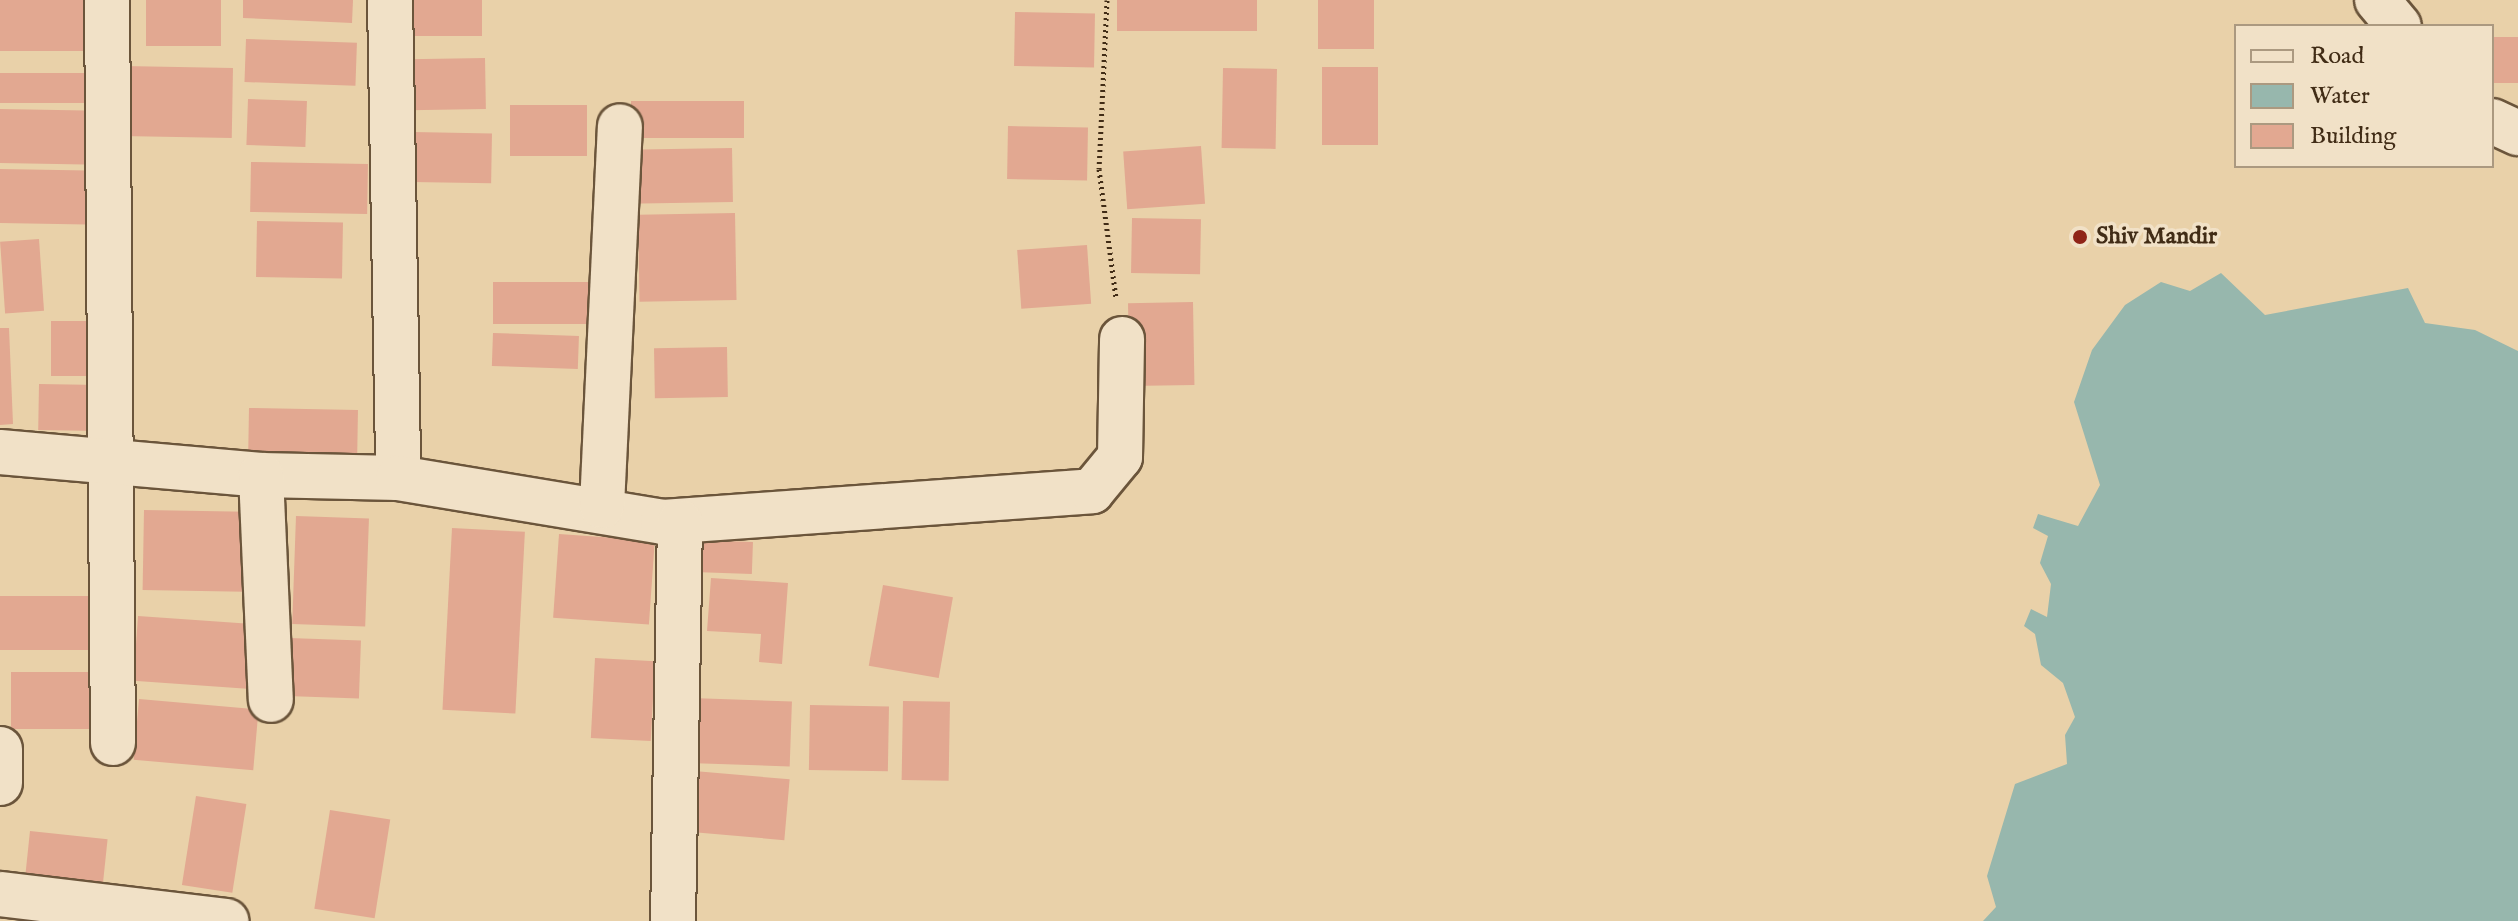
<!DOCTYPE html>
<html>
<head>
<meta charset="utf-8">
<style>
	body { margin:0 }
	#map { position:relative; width:2518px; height:921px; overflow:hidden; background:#e9d1a9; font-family:"IM FELL English",serif }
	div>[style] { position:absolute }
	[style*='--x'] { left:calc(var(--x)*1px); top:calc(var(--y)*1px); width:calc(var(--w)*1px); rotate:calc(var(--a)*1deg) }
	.water>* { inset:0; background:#97b7ad }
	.building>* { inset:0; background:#e2a891; transform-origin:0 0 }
	.path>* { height:5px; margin-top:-2.5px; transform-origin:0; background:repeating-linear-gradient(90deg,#412c16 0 2px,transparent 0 6px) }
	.roads { filter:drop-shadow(2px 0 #6b553b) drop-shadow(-2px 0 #6b553b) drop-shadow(0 2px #6b553b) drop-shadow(0 -2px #6b553b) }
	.minor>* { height:44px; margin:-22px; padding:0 22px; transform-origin:22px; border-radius:22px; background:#f1e1c7 }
	.dots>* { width:22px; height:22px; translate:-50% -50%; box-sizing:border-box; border:4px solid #f1e1c7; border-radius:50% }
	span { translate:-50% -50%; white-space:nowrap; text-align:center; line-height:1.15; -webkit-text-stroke:7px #f1e1c7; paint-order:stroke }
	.poi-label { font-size:24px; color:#412c16; font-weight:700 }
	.left { translate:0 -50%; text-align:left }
	.legend { position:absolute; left:2234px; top:24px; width:260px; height:144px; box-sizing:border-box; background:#f1e1c7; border:2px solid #ab9980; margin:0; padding:10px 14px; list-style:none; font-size:24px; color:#412c16 }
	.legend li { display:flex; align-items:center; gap:16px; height:40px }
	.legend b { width:40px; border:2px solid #ab9980 }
</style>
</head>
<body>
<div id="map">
	<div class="water">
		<i style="clip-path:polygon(2221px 273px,2265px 315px,2408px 288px,2425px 323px,2475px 330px,2518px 351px,2518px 921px,1983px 921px,1996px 907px,1987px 876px,2015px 784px,2067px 764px,2065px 735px,2075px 717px,2063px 683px,2041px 665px,2035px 634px,2024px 626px,2031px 609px,2047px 617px,2051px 584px,2040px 563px,2048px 536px,2033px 528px,2038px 514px,2078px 526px,2100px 485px,2074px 402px,2092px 350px,2125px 305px,2161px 282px,2190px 291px)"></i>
	</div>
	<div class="building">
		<i style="left:0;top:0;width:93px;height:51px"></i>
		<i style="left:146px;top:0;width:75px;height:46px"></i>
		<i style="clip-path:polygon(243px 0,353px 0,352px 23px,243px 18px)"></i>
		<i style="left:403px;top:0;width:79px;height:36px"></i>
		<i style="left:1117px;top:0;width:140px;height:31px"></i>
		<i style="left:1318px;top:0;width:56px;height:49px"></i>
		<i style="left:1015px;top:12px;width:80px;height:54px;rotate:1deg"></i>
		<i style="left:2492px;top:37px;width:26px;height:46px"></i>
		<i style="left:246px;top:39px;width:111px;height:43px;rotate:2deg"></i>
		<i style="left:485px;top:58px;width:51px;height:77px;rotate:89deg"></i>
		<i style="left:123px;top:66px;width:110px;height:70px;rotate:1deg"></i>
		<i style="left:1322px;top:67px;width:56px;height:78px"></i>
		<i style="left:1223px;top:68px;width:54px;height:80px;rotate:1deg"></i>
		<i style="left:0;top:73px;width:91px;height:30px"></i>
		<i style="left:248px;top:99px;width:59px;height:46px;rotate:2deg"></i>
		<i style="left:744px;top:101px;width:37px;height:113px;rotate:90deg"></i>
		<i style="left:587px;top:105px;width:51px;height:77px;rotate:90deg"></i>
		<i style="left:0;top:109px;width:100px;height:54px;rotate:1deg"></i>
		<i style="left:1008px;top:126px;width:80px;height:53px;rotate:1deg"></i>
		<i style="left:413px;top:132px;width:79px;height:50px;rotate:1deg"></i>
		<i style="left:1201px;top:146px;width:58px;height:78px;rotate:86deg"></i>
		<i style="left:732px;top:148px;width:54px;height:106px;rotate:89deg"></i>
		<i style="left:251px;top:162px;width:117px;height:50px;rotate:1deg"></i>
		<i style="left:0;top:169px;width:102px;height:54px;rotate:1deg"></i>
		<i style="left:735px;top:213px;width:87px;height:97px;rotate:89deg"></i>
		<i style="left:1132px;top:218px;width:69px;height:55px;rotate:1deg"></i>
		<i style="left:257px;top:221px;width:86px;height:56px;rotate:1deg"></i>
		<i style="left:39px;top:239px;width:72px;height:39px;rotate:86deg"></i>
		<i style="left:1087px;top:245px;width:59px;height:70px;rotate:86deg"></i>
		<i style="left:593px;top:282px;width:42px;height:100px;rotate:90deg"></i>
		<i style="left:1193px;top:302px;width:83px;height:65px;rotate:89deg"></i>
		<i style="left:51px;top:321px;width:39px;height:55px"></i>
		<i style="clip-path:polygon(0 328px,9px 328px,13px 424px,0 425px)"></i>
		<i style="left:493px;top:333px;width:86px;height:33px;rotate:2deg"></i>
		<i style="left:727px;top:347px;width:50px;height:73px;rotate:89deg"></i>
		<i style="left:100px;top:385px;width:46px;height:61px;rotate:91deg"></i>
		<i style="left:249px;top:408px;width:109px;height:57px;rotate:1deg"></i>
		<i style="left:144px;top:510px;width:102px;height:80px;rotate:1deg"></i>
		<i style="left:296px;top:516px;width:73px;height:108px;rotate:2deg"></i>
		<i style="left:452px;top:528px;width:73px;height:182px;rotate:3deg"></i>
		<i style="left:559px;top:534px;width:96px;height:84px;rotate:4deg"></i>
		<i style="left:695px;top:540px;width:58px;height:32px;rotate:2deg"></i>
		<i style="clip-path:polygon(711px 578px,788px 583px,782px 664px,759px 662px,761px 634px,707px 631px)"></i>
		<i style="left:883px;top:585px;width:71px;height:82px;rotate:10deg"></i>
		<i style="left:90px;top:596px;width:54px;height:90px;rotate:90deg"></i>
		<i style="left:138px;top:616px;width:121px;height:65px;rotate:4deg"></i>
		<i style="left:289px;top:638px;width:72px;height:58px;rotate:2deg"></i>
		<i style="left:595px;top:658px;width:60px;height:80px;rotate:3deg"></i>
		<i style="left:106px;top:672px;width:57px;height:95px;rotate:90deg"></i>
		<i style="left:691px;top:698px;width:101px;height:65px;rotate:2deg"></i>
		<i style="left:139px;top:699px;width:120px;height:61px;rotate:5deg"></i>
		<i style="left:903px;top:701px;width:47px;height:79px;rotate:1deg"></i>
		<i style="left:810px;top:705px;width:79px;height:65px;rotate:1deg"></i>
		<i style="left:694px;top:771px;width:96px;height:61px;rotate:5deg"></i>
		<i style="left:196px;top:796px;width:51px;height:90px;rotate:9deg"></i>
		<i style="left:330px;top:810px;width:61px;height:100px;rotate:9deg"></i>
		<i style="left:30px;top:831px;width:78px;height:48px;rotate:6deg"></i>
	</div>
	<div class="path">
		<i style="--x:1107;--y:0;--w:169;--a:92.7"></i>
		<i style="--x:1099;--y:169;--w:130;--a:82.5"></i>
	</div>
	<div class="roads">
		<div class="minor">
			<i style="--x:107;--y:0;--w:743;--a:89.54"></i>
			<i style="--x:390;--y:0;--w:478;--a:89"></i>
			<i style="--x:2377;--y:0;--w:34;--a:50"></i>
			<i style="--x:2492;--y:121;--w:29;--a:25"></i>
			<i style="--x:0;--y:452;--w:262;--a:5"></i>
			<i style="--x:261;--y:475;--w:137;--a:1.3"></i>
			<i style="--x:398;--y:478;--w:269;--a:9.4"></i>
			<i style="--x:663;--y:522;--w:430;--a:-4.1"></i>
			<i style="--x:1092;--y:491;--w:44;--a:-50.5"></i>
			<i style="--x:1120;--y:457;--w:118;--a:-89"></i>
			<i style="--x:261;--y:475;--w:225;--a:87.5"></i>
			<i style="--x:602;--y:506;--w:380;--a:-87.3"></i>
			<i style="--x:0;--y:749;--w:34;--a:90"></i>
			<i style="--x:0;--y:894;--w:228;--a:6.8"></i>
			<i style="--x:673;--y:921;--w:399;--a:-89"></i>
		</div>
	</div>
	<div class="dots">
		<i style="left:2080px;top:237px;background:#8f2418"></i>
	</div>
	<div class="poi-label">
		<span class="left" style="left:2096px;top:237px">Shiv Mandir</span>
	</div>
	<ul class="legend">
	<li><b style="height:10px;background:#f1e1c7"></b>Road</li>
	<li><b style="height:22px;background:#97b7ad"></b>Water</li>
	<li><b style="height:22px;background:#e2a891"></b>Building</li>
	</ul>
</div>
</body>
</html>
